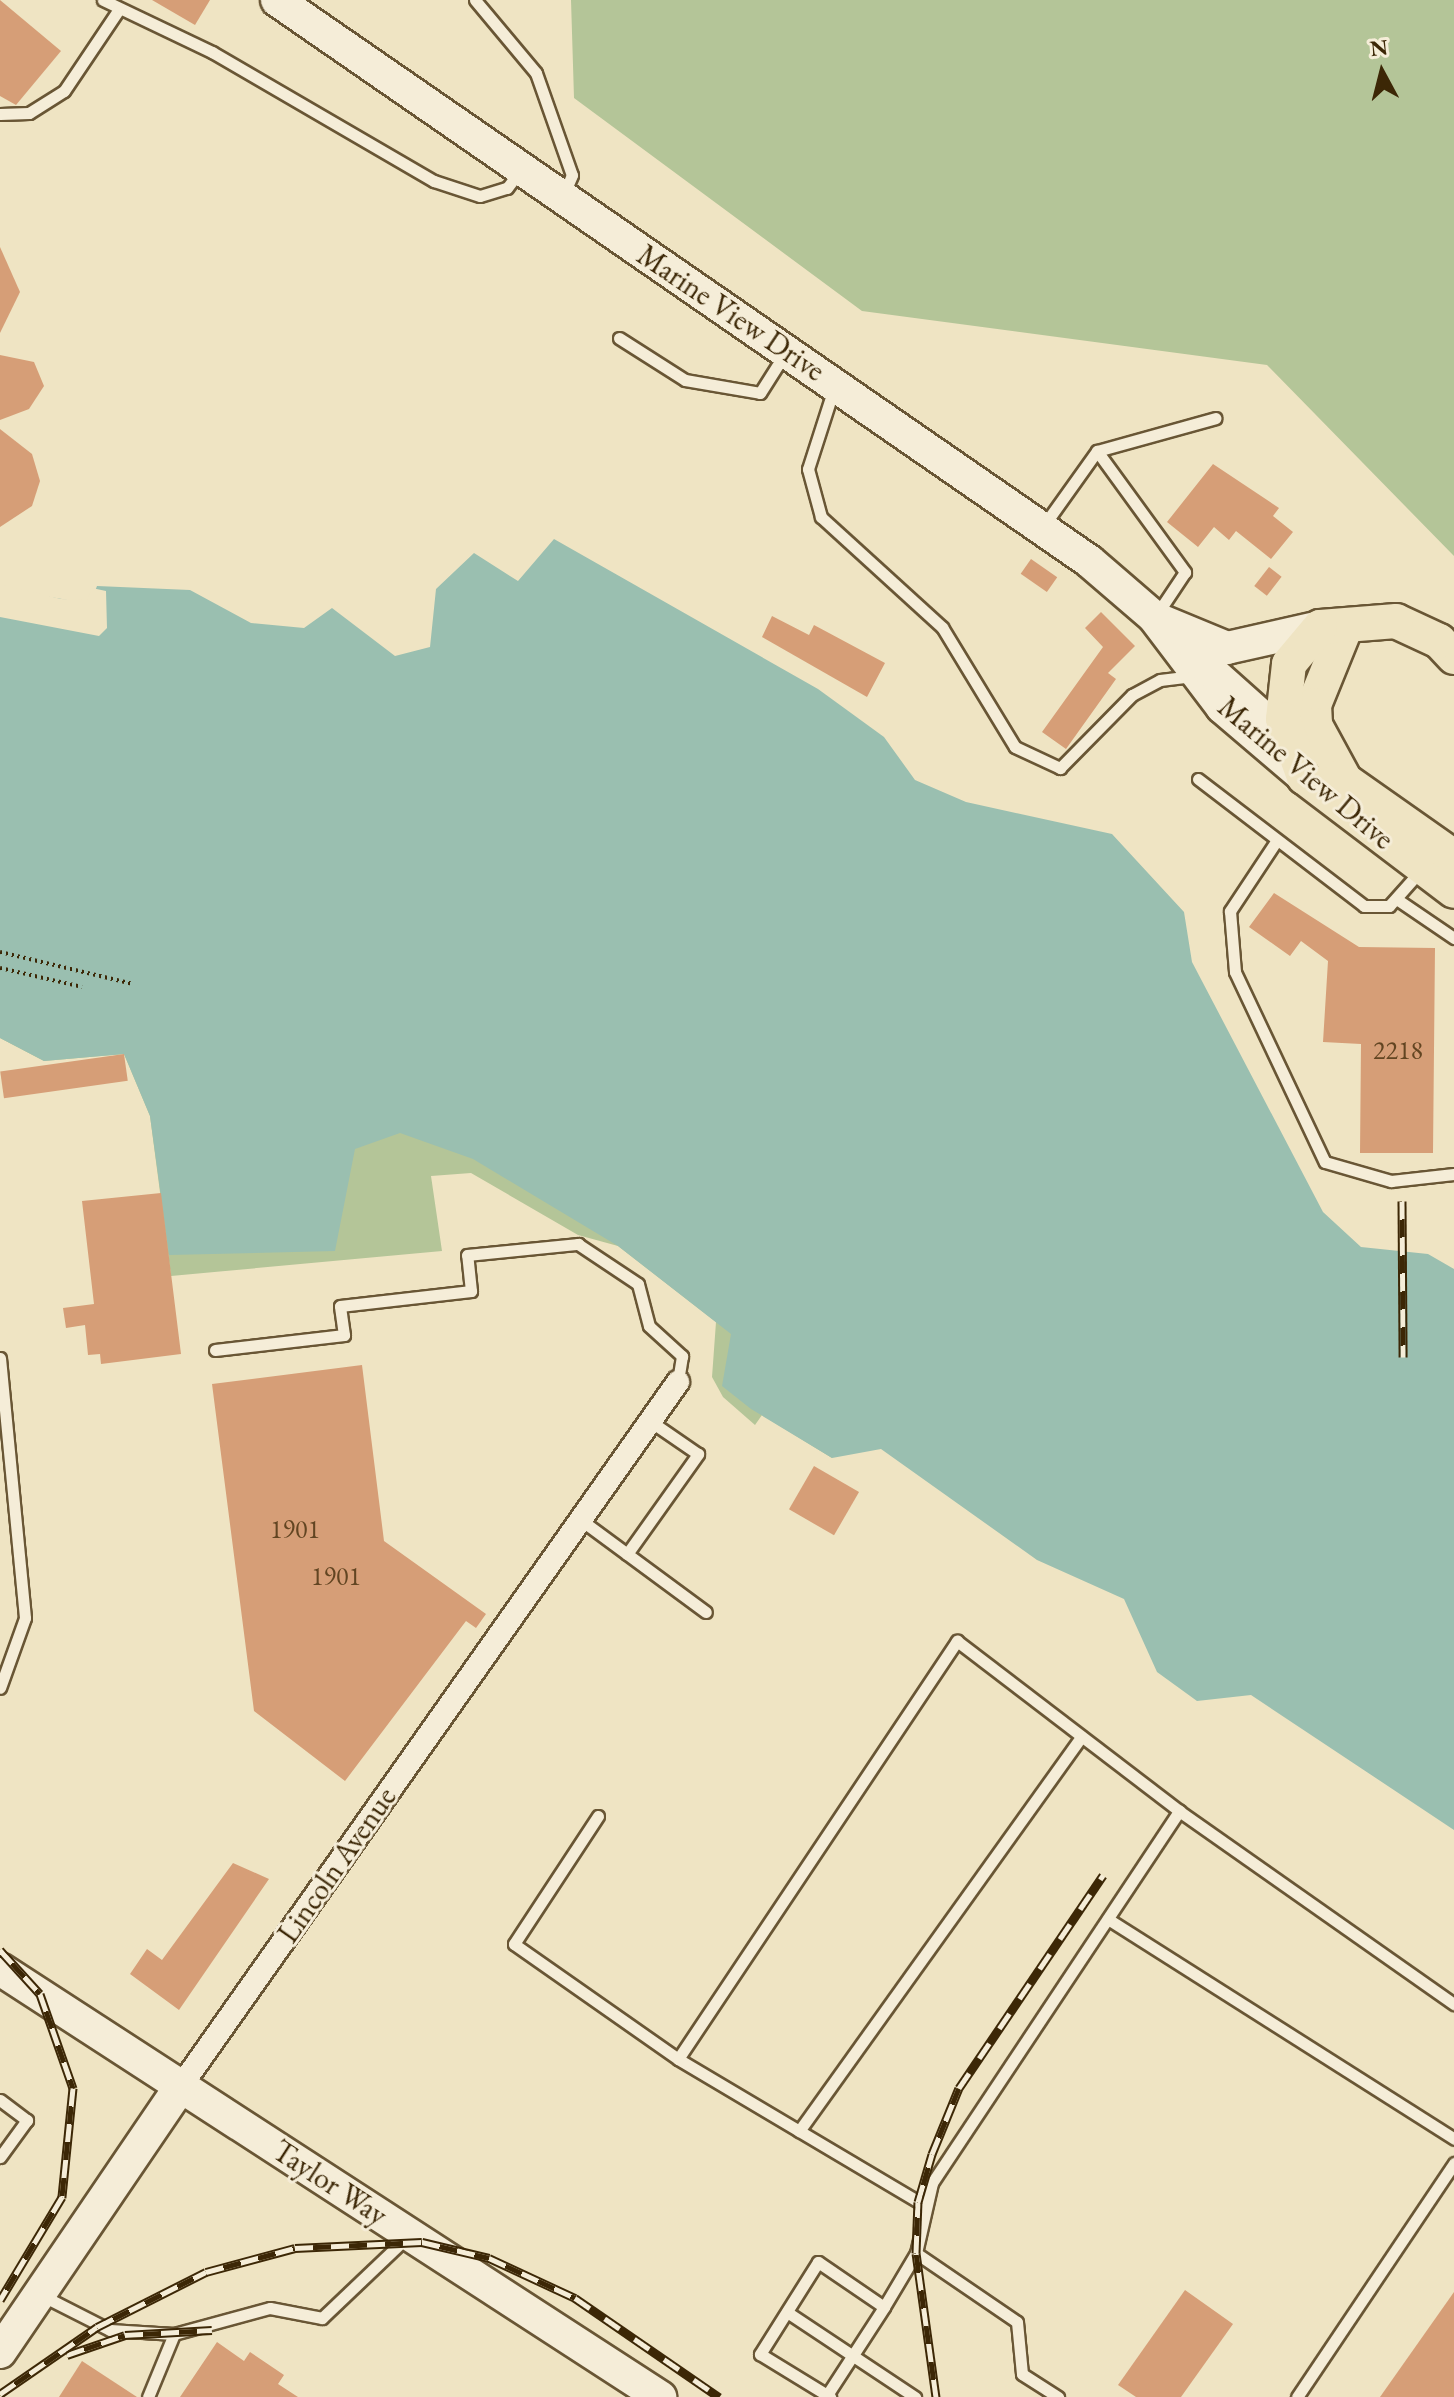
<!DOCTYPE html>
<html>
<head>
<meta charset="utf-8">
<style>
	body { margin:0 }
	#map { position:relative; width:1454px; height:2397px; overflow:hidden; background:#efe4c3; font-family:"EB Garamond",serif }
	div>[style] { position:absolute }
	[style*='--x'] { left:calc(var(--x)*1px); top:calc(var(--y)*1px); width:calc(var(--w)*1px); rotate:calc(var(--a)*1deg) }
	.green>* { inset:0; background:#b4c598 }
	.water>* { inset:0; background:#9abfb0 }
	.pier>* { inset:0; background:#efe4c3 }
	.building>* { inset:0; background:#d69e77; transform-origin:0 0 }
	.path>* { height:4px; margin-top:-2px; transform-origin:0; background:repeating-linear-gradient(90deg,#3c2706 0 2px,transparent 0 6px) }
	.roads { filter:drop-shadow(2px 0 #695635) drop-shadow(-2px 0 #695635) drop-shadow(0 2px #695635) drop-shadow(0 -2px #695635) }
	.lane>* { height:11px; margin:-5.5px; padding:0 5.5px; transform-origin:5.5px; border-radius:5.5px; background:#f5edd8 }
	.street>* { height:22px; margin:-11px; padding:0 11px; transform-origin:11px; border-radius:11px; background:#f5edd8 }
	.secondary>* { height:32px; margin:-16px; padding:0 16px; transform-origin:16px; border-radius:16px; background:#f5edd8 }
	.primary>* { height:34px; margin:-17px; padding:0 17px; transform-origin:17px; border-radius:17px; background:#efe4c3 }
	.rail>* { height:9px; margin-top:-4.5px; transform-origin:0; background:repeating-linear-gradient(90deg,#f5edd8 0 18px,#3c2706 0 36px); box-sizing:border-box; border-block:2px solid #3c2706 }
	span { translate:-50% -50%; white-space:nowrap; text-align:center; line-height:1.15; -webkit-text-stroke:6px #f5edd8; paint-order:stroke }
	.number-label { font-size:26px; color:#624522 }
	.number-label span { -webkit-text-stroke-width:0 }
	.street-label { font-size:30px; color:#3c2706 }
	.north { position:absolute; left:1342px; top:32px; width:80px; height:80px; -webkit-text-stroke:6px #f5edd8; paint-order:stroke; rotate:353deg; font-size:22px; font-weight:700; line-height:32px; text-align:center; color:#3c2706 }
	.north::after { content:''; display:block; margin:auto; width:28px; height:36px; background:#3c2706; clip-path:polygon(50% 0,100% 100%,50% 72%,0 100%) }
</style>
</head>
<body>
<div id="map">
	<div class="green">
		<i style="clip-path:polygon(571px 0,1454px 0,1454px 556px,1267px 365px,862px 311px,574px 98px)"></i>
		<i style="clip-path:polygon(0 990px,503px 1125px,830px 1419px,832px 1458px,762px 1415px,755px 1425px,723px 1397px,712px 1377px,716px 1322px,618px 1246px,578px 1235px,471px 1173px,431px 1176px,442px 1251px,171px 1276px,150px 1116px,124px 1054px,44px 1061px,0 1038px)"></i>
	</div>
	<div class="water">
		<i style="clip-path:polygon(554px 539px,818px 689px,884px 737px,915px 780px,966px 802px,1112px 834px,1184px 912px,1192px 962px,1323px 1212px,1361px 1247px,1428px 1254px,1454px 1269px,1454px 1830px,1251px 1695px,1197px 1701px,1157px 1672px,1124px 1599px,1037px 1560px,881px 1449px,832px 1458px,751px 1409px,722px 1386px,731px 1334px,618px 1246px,473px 1159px,400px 1133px,355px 1149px,335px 1251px,169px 1255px,150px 1116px,124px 1054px,44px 1061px,0 1038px,0 588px,90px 604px,97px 586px,190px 590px,251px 623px,304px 628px,332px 608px,395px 656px,430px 647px,436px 589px,474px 553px,518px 581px)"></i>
	</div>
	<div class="pier">
		<i style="clip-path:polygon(0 584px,61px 599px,87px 600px,92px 588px,106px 591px,107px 628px,99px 636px,0 617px)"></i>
	</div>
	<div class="building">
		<i style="clip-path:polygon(0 0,61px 51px,16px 105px,0 96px)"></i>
		<i style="clip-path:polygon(152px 0,210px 0,195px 25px)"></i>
		<i style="clip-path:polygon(0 247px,20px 292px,0 333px)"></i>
		<i style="clip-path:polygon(0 355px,34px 362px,44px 386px,29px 409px,0 420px)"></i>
		<i style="clip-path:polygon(0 429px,32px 454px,40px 481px,32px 506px,0 527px)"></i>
		<i style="clip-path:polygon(1213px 464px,1279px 508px,1273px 516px,1293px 532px,1271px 559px,1236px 531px,1229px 540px,1214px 527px,1198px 547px,1167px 522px)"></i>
		<i style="left:1031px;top:559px;width:32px;height:18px;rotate:35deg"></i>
		<i style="left:1269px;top:567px;width:16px;height:24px;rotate:38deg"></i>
		<i style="clip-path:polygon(1101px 612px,1135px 646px,1108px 673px,1116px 679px,1066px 749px,1042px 732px,1103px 647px,1085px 628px)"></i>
		<i style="clip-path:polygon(772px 616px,809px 635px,814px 625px,885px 663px,867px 697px,762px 637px)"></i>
		<i style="clip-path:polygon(1274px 893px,1359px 947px,1435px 948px,1433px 1153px,1360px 1153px,1361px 1044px,1323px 1042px,1328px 961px,1301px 941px,1290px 956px,1249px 927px)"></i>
		<i style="left:124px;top:1054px;width:27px;height:125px;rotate:82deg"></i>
		<i style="clip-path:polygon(161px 1193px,181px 1354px,101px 1364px,100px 1354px,88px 1355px,85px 1325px,66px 1328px,63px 1308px,94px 1304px,82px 1201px)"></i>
		<i style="clip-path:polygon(362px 1365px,384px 1541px,486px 1614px,476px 1628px,466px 1621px,345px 1781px,254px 1711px,212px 1384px)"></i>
		<i style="left:814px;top:1466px;width:52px;height:50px;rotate:30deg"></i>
		<i style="clip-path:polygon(233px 1863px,269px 1879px,179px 2010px,130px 1974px,147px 1949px,162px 1960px)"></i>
		<i style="clip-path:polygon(1185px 2290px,1233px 2324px,1181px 2397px,1136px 2397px,1118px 2385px)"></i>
		<i style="clip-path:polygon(1454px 2292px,1454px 2397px,1380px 2397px)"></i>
		<i style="clip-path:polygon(217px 2342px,244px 2361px,250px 2352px,284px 2375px,278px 2384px,298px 2397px,180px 2397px)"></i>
		<i style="clip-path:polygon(82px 2361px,137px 2397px,59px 2397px)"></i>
	</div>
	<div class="path">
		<i style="--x:0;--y:952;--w:137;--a:13.5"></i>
		<i style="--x:0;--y:968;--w:84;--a:13"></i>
	</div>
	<div class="roads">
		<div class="lane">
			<i style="--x:103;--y:0;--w:121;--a:25.5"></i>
			<i style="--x:212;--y:52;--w:257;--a:30.2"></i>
			<i style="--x:434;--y:181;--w:48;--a:18.1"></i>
			<i style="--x:480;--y:196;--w:28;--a:-17"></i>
			<i style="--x:507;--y:188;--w:20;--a:-53"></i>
			<i style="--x:475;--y:0;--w:95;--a:50.1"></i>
			<i style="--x:536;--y:73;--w:108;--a:70.6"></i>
			<i style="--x:572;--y:175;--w:23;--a:113"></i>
			<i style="--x:0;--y:114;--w:29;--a:-2"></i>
			<i style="--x:29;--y:113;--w:41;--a:-32.2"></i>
			<i style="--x:64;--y:91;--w:95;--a:-56.1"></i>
			<i style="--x:619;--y:338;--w:78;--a:32.5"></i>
			<i style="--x:685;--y:380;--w:76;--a:9.8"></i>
			<i style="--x:760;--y:393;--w:45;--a:-57.7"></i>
			<i style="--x:834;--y:388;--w:85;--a:107.8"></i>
			<i style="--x:808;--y:469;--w:50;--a:74.8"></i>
			<i style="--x:821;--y:517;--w:164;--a:42.3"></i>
			<i style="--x:942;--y:627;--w:140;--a:58.7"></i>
			<i style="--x:1015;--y:747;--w:50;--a:25"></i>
			<i style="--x:1060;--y:768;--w:103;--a:-45.4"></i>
			<i style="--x:1132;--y:695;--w:32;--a:-28"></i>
			<i style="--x:1160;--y:680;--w:33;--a:-7"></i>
			<i style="--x:1097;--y:451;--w:150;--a:54"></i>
			<i style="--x:1185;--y:572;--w:50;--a:123.7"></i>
			<i style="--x:1042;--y:528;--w:95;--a:-54.5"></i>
			<i style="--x:1097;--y:451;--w:123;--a:-15.5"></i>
			<i style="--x:1198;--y:779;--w:209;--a:37.4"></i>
			<i style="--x:1364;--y:906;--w:25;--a:0"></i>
			<i style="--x:1389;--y:906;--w:50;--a:-48.3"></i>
			<i style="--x:1275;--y:843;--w:82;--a:123.5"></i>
			<i style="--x:1230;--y:911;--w:61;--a:85.3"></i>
			<i style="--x:1235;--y:972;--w:210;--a:64.7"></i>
			<i style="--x:1325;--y:1162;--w:69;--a:16.1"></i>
			<i style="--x:1391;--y:1181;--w:63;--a:-6.3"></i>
			<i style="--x:1398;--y:900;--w:68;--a:34.2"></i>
			<i style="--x:215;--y:1350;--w:130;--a:-6.6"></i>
			<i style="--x:344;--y:1335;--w:29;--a:-98"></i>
			<i style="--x:340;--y:1306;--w:132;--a:-6.5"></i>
			<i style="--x:471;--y:1291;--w:36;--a:-96"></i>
			<i style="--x:467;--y:1255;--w:112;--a:-5.7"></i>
			<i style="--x:578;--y:1244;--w:72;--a:33.7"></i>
			<i style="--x:638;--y:1284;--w:43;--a:75.3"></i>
			<i style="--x:649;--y:1326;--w:45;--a:42.3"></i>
			<i style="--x:682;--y:1356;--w:26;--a:99"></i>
			<i style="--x:0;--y:1358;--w:261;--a:84.5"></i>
			<i style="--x:25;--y:1618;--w:74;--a:109.7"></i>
			<i style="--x:581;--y:1520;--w:155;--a:36.4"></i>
			<i style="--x:627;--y:1554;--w:123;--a:-54.6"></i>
			<i style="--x:698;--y:1454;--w:58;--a:-145.5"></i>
			<i style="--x:598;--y:1816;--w:153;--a:123.3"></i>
			<i style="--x:514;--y:1944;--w:200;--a:35"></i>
			<i style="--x:678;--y:2059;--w:288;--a:30.7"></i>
			<i style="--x:1108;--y:1919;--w:410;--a:32.4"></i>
			<i style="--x:678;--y:2059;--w:503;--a:-56.28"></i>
			<i style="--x:957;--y:1641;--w:280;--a:37.4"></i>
			<i style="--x:0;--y:2100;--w:34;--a:37"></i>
			<i style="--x:27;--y:2120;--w:46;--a:126.1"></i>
			<i style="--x:799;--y:2131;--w:485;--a:-54.4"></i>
			<i style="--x:916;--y:2253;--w:122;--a:34.3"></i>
			<i style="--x:1017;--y:2322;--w:52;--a:84.5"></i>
			<i style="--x:1022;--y:2374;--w:43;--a:32.6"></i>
			<i style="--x:41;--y:2295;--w:77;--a:26.9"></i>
			<i style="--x:110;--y:2330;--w:64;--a:3.6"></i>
			<i style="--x:174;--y:2334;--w:99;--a:-15.2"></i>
			<i style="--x:270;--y:2308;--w:53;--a:10.9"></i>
			<i style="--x:322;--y:2318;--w:116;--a:-43.6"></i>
			<i style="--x:884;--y:2307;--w:63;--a:-59.3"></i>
			<i style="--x:916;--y:2253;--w:72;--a:-77.1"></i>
			<i style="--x:932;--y:2183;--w:447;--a:-56.4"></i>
			<i style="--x:1179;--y:1811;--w:336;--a:35.1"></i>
			<i style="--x:787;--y:2312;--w:154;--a:33.6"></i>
			<i style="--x:148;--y:2397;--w:68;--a:-67.6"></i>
			<i style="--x:825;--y:2397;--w:3;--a:-45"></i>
			<i style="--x:827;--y:2395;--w:48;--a:-57"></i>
			<i style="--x:853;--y:2355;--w:57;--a:-57.1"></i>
			<i style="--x:884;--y:2307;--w:80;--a:-145.7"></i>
			<i style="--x:818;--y:2262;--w:109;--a:122.2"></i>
			<i style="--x:760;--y:2354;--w:79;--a:31.5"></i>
			<i style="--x:827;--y:2395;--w:4;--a:34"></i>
			<i style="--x:1297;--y:2397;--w:282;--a:-56.1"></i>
		</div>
		<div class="street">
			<i style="--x:181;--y:2086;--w:862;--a:-54.78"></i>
		</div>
		<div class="secondary">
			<i style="--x:277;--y:0;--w:987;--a:34.64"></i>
			<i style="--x:1089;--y:561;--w:86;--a:40.7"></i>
			<i style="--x:1154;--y:617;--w:113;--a:52.9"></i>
			<i style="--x:1222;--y:707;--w:108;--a:40.5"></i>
			<i style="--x:1157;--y:619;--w:76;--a:22.5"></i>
			<i style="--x:1227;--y:648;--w:95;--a:-12.7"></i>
			<i style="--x:1196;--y:658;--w:110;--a:41.7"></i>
			<i style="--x:0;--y:1969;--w:787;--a:32.96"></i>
			<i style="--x:0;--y:2352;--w:322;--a:-55.8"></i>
		</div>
		<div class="primary">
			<i style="--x:1346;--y:626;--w:85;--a:112.1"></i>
			<i style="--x:1314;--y:705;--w:20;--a:87"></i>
			<i style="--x:1315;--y:725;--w:65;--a:61.5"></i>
			<i style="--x:1454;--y:657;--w:22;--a:-133"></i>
			<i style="--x:1439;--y:641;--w:47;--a:-155.1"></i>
			<i style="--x:1396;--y:621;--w:76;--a:175.5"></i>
			<i style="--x:1320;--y:627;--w:48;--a:130"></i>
			<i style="--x:1289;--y:664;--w:55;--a:96.2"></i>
			<i style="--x:1283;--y:719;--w:62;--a:70.1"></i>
			<i style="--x:1304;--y:777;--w:188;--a:37.2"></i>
			<i style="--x:1340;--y:777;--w:139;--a:35.1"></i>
		</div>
	</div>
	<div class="rail">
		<i style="--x:1402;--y:1201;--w:156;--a:89.6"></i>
		<i style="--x:0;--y:1950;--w:59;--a:47.7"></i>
		<i style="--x:40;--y:1994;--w:100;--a:70.7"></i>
		<i style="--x:73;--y:2088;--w:110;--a:95.8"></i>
		<i style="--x:62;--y:2197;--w:120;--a:121"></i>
		<i style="--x:67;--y:2355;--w:61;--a:-19"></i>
		<i style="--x:125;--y:2335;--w:87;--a:-3.3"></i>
		<i style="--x:0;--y:2394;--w:118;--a:-34.6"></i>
		<i style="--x:97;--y:2327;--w:122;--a:-26.8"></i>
		<i style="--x:206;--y:2272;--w:92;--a:-15.1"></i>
		<i style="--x:295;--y:2248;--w:127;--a:-2.7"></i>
		<i style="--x:422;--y:2242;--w:69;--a:13.4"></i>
		<i style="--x:489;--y:2258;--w:95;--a:24.9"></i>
		<i style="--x:575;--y:2298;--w:175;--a:34.5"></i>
		<i style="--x:936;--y:2397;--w:145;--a:-97.9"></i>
		<i style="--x:916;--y:2253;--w:51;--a:-87.8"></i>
		<i style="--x:918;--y:2202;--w:50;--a:-73.7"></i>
		<i style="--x:932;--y:2154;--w:71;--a:-67.8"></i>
		<i style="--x:959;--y:2088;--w:257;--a:-55.9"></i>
	</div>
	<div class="number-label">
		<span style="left:1398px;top:1051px">2218</span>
		<span style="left:295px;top:1530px">1901</span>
		<span style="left:336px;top:1577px">1901</span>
	</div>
	<div class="street-label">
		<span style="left:731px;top:313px;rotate:34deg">Marine View Drive</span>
		<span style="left:1306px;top:773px;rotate:40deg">Marine View Drive</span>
		<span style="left:337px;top:1865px;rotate:-55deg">Lincoln Avenue</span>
		<span style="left:330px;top:2183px;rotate:33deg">Taylor Way</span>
	</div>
	<div class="north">N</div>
</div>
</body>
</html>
